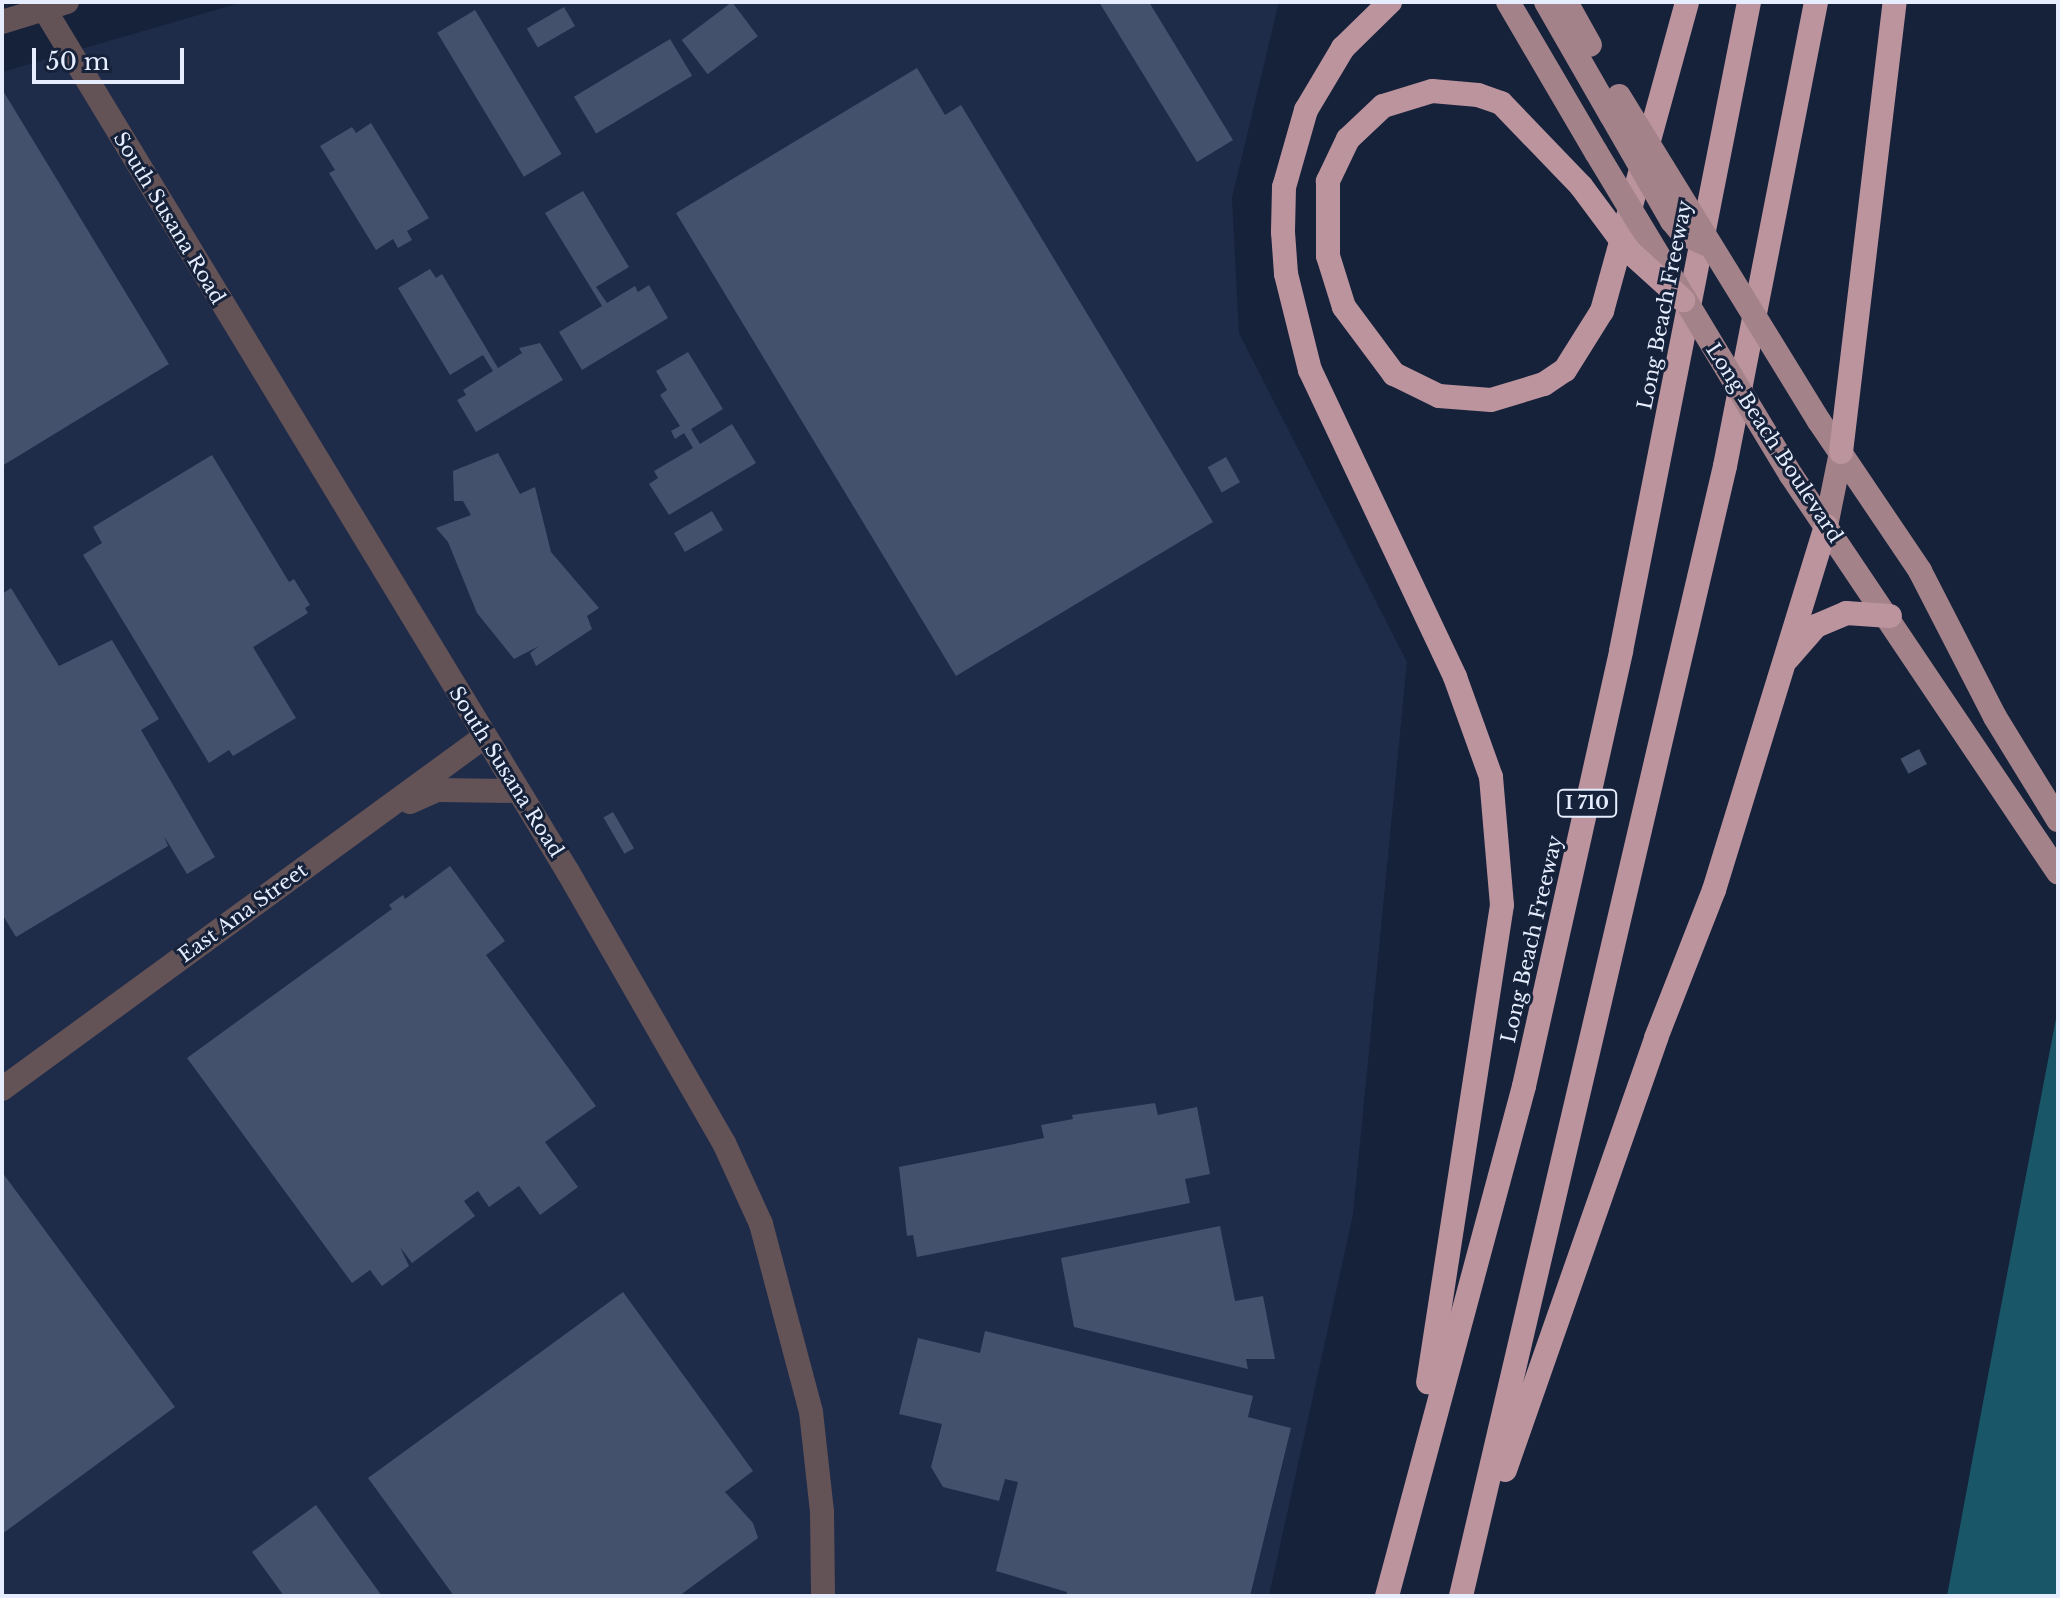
<!DOCTYPE html>
<html>
<head>
<meta charset="utf-8">
<style>
	body { margin:0 }
	#map { position:relative; width:2060px; height:1598px; overflow:hidden; background:#16213a; font-family:"Libre Baskerville",serif }
	div>[style] { position:absolute }
	[style*='--x'] { left:calc(var(--x)*1px); top:calc(var(--y)*1px); width:calc(var(--w)*1px); rotate:calc(var(--a)*1deg) }
	.built>* { inset:0; background:#1e2b49 }
	.water>* { inset:0; background:#195768 }
	.building>* { inset:0; background:#44516c; transform-origin:0 0 }
	.tertiary>* { height:24px; margin:-12px; padding:0 12px; transform-origin:12px; border-radius:12px; background:#635256 }
	.primary>* { height:24px; margin:-12px; padding:0 12px; transform-origin:12px; border-radius:12px; background:#a38289 }
	.motorway>* { height:24px; margin:-12px; padding:0 12px; transform-origin:12px; border-radius:12px; background:#bc949e }
	.primary-bridge>* { height:24px; margin:-12px; padding:0 12px; transform-origin:12px; border-radius:12px; background:#a38289 }
	.motorway-bridge>* { height:24px; margin:-12px; padding:0 12px; transform-origin:12px; border-radius:12px; background:#bc949e }
	span { translate:-50% -50%; white-space:nowrap; text-align:center; line-height:1.15; -webkit-text-stroke:6px #16213a; paint-order:stroke }
	.shield-label span { padding:2px 6px; background:#16213a; border:2px solid; border-radius:6px; -webkit-text-stroke-width:0 }
	.shield-label { font-size:18px; color:#e5edfe; font-weight:700 }
	.street-label { font-size:20px; color:#e5edfe }
	.frame { position:absolute; inset:0; border:4px solid #e5edfe; pointer-events:none }
	.scale { position:absolute; left:32px; top:48px; width:152px; height:36px; box-sizing:border-box; border:4px solid #e5edfe; border-top:0; padding-left:10px; font-size:24px; line-height:28px; white-space:nowrap; color:#e5edfe; -webkit-text-stroke:6px #16213a; paint-order:stroke }
</style>
</head>
<body>
<div id="map">
	<div class="built">
		<i style="clip-path:polygon(243px 2px,1279px 2px,1232px 198px,1239px 333px,1407px 662px,1353px 1215px,1269px 1596px,2px 1596px,2px 72px)"></i>
	</div>
	<div class="water">
		<i style="clip-path:polygon(2058px 1008px,2058px 1596px,1947px 1596px,2001px 1306px)"></i>
	</div>
	<div class="building">
		<i style="left:732px;top:2px;width:43px;height:63px;rotate:53deg"></i>
		<i style="clip-path:polygon(1099px 2px,1149px 2px,1233px 140px,1197px 162px)"></i>
		<i style="left:564px;top:7px;width:22px;height:43px;rotate:60deg"></i>
		<i style="left:475px;top:10px;width:168px;height:44px;rotate:59deg"></i>
		<i style="left:670px;top:39px;width:43px;height:112px;rotate:59deg"></i>
		<i style="clip-path:polygon(917px 68px,945px 115px,961px 105px,1213px 522px,956px 676px,676px 213px)"></i>
		<i style="clip-path:polygon(2px 89px,169px 364px,2px 466px)"></i>
		<i style="clip-path:polygon(371px 123px,429px 218px,407px 231px,412px 240px,398px 248px,393px 239px,376px 250px,329px 173px,335px 170px,320px 146px,352px 127px,356px 133px)"></i>
		<i style="clip-path:polygon(583px 191px,629px 267px,596px 287px,607px 303px,635px 286px,638px 292px,649px 285px,668px 318px,582px 370px,559px 332px,602px 306px,545px 213px)"></i>
		<i style="clip-path:polygon(430px 269px,436px 278px,442px 274px,498px 368px,522px 353px,519px 348px,540px 343px,563px 380px,476px 432px,457px 400px,466px 395px,463px 390px,493px 371px,483px 355px,450px 375px,398px 288px)"></i>
		<i style="clip-path:polygon(688px 352px,723px 409px,691px 429px,700px 444px,732px 424px,756px 463px,669px 515px,649px 484px,658px 478px,654px 471px,693px 448px,684px 433px,675px 439px,671px 431px,680px 426px,660px 395px,667px 390px,656px 371px)"></i>
		<i style="clip-path:polygon(498px 453px,520px 494px,535px 487px,551px 552px,599px 608px,587px 616px,592px 629px,536px 666px,530px 653px,539px 646px,514px 659px,477px 613px,448px 542px,436px 528px,471px 515px,463px 501px,454px 501px,453px 471px)"></i>
		<i style="clip-path:polygon(212px 455px,289px 582px,294px 579px,310px 605px,305px 608px,308px 613px,253px 647px,296px 718px,233px 756px,229px 750px,209px 763px,83px 555px,102px 543px,93px 527px)"></i>
		<i style="left:1226px;top:457px;width:29px;height:21px;rotate:61deg"></i>
		<i style="left:712px;top:511px;width:22px;height:44px;rotate:60deg"></i>
		<i style="clip-path:polygon(11px 588px,59px 666px,112px 640px,159px 719px,141px 730px,215px 857px,187px 874px,164px 836px,168px 846px,16px 937px,2px 914px,2px 594px)"></i>
		<i style="left:1919px;top:749px;width:17px;height:21px;rotate:62deg"></i>
		<i style="left:613px;top:812px;width:42px;height:11px;rotate:60deg"></i>
		<i style="clip-path:polygon(450px 866px,505px 941px,486px 955px,596px 1106px,545px 1142px,578px 1187px,540px 1215px,519px 1186px,489px 1207px,478px 1191px,464px 1201px,475px 1216px,412px 1263px,400px 1247px,409px 1266px,382px 1286px,370px 1270px,352px 1283px,187px 1058px,392px 909px,389px 905px,403px 895px,405px 899px)"></i>
		<i style="clip-path:polygon(1155px 1103px,1158px 1115px,1197px 1107px,1210px 1174px,1185px 1179px,1190px 1203px,917px 1257px,913px 1235px,907px 1236px,899px 1167px,1044px 1138px,1041px 1125px,1073px 1119px,1072px 1115px)"></i>
		<i style="clip-path:polygon(2px 1172px,175px 1407px,2px 1534px)"></i>
		<i style="clip-path:polygon(1220px 1226px,1235px 1301px,1263px 1296px,1275px 1359px,1246px 1359px,1248px 1369px,1074px 1327px,1061px 1258px)"></i>
		<i style="clip-path:polygon(623px 1292px,753px 1471px,725px 1492px,753px 1523px,758px 1538px,679px 1596px,454px 1596px,368px 1478px)"></i>
		<i style="clip-path:polygon(985px 1331px,1253px 1396px,1248px 1417px,1291px 1428px,1250px 1596px,1066px 1596px,1067px 1592px,996px 1571px,1018px 1482px,1005px 1479px,999px 1501px,943px 1487px,931px 1467px,942px 1424px,899px 1414px,918px 1338px,980px 1353px)"></i>
		<i style="clip-path:polygon(316px 1505px,382px 1596px,284px 1596px,252px 1552px)"></i>
	</div>
	<div class="tertiary">
		<i style="--x:40;--y:2;--w:1018;--a:58.75"></i>
		<i style="--x:568;--y:872;--w:313;--a:60.1"></i>
		<i style="--x:724;--y:1143;--w:89;--a:65.4"></i>
		<i style="--x:761;--y:1224;--w:195;--a:75.1"></i>
		<i style="--x:811;--y:1412;--w:101;--a:83.7"></i>
		<i style="--x:822;--y:1512;--w:84;--a:89.3"></i>
		<i style="--x:2;--y:22;--w:68;--a:-17.1"></i>
		<i style="--x:410;--y:802;--w:30;--a:-24"></i>
		<i style="--x:437;--y:790;--w:80;--a:0.7"></i>
		<i style="--x:2;--y:1089;--w:597;--a:-36.14"></i>
	</div>
	<div class="primary">
		<i style="--x:1508;--y:2;--w:174;--a:59.6"></i>
		<i style="--x:1546;--y:2;--w:130;--a:60.1"></i>
		<i style="--x:1566;--y:2;--w:49;--a:60.8"></i>
		<i style="--x:1819;--y:421;--w:181;--a:56"></i>
		<i style="--x:1920;--y:571;--w:164;--a:62.8"></i>
		<i style="--x:1995;--y:717;--w:121;--a:58.5"></i>
		<i style="--x:1791;--y:475;--w:479;--a:56.1"></i>
		<i style="--x:1826;--y:526;--w:76;--a:-78.5"></i>
	</div>
	<div class="motorway">
		<i style="--x:1390;--y:2;--w:66;--a:135.6"></i>
		<i style="--x:1343;--y:48;--w:72;--a:120.8"></i>
		<i style="--x:1306;--y:110;--w:80;--a:105.9"></i>
		<i style="--x:1284;--y:187;--w:45;--a:91.3"></i>
		<i style="--x:1283;--y:232;--w:42;--a:85.9"></i>
		<i style="--x:1286;--y:274;--w:99;--a:76"></i>
		<i style="--x:1310;--y:370;--w:340;--a:64.7"></i>
		<i style="--x:1455;--y:677;--w:106;--a:70.2"></i>
		<i style="--x:1491;--y:777;--w:128;--a:85.1"></i>
		<i style="--x:1502;--y:905;--w:483;--a:98.8"></i>
		<i style="--x:1581;--y:186;--w:115;--a:-133.9"></i>
		<i style="--x:1501;--y:103;--w:24;--a:-161"></i>
		<i style="--x:1478;--y:95;--w:46;--a:-175"></i>
		<i style="--x:1432;--y:91;--w:51;--a:163"></i>
		<i style="--x:1383;--y:106;--w:48;--a:136.7"></i>
		<i style="--x:1348;--y:139;--w:47;--a:115.5"></i>
		<i style="--x:1328;--y:181;--w:75;--a:90"></i>
		<i style="--x:1328;--y:256;--w:53;--a:72.6"></i>
		<i style="--x:1344;--y:307;--w:84;--a:53.3"></i>
		<i style="--x:1394;--y:374;--w:50;--a:26.1"></i>
		<i style="--x:1439;--y:396;--w:52;--a:4.4"></i>
		<i style="--x:1491;--y:400;--w:55;--a:-16.8"></i>
		<i style="--x:1544;--y:384;--w:25;--a:-34"></i>
		<i style="--x:1565;--y:370;--w:70;--a:-57.9"></i>
		<i style="--x:1602;--y:311;--w:320;--a:-74.6"></i>
		<i style="--x:1841;--y:452;--w:453;--a:-83.2"></i>
		<i style="--x:1788;--y:658;--w:43;--a:-48.8"></i>
		<i style="--x:1816;--y:626;--w:33;--a:-23"></i>
		<i style="--x:1846;--y:613;--w:44;--a:3.9"></i>
		<i style="--x:1505;--y:1470;--w:458;--a:-70.7"></i>
		<i style="--x:1656;--y:1038;--w:159;--a:-68.6"></i>
		<i style="--x:1714;--y:890;--w:381;--a:-72.9"></i>
		<i style="--x:1387;--y:1596;--w:528;--a:-74.96"></i>
		<i style="--x:1524;--y:1086;--w:446;--a:-77.4"></i>
		<i style="--x:1621;--y:651;--w:662;--a:-78.84"></i>
		<i style="--x:1461;--y:1596;--w:1160;--a:-76.85"></i>
		<i style="--x:1725;--y:466;--w:473;--a:-78.9"></i>
	</div>
	<div class="primary-bridge">
		<i style="--x:1619;--y:96;--w:382;--a:58.4"></i>
		<i style="--x:1611;--y:115;--w:122;--a:60.1"></i>
		<i style="--x:1672;--y:221;--w:16;--a:50"></i>
		<i style="--x:1682;--y:233;--w:26;--a:25"></i>
		<i style="--x:1596;--y:152;--w:377;--a:58.9"></i>
	</div>
	<div class="motorway-bridge">
		<i style="--x:1581;--y:186;--w:82;--a:53.4"></i>
		<i style="--x:1630;--y:252;--w:72;--a:42.2"></i>
	</div>
	<div class="shield-label">
		<span style="left:1587px;top:803px">I 710</span>
	</div>
	<div class="street-label">
		<span style="left:169px;top:218px;rotate:59deg">South Susana Road</span>
		<span style="left:1665px;top:305px;rotate:-79deg">Long Beach Freeway</span>
		<span style="left:1774px;top:443px;rotate:57deg">Long Beach Boulevard</span>
		<span style="left:506px;top:772px;rotate:58deg">South Susana Road</span>
		<span style="left:243px;top:913px;rotate:-36deg">East Ana Street</span>
		<span style="left:1532px;top:939px;rotate:-77deg">Long Beach Freeway</span>
	</div>
	<div class="frame"></div>
	<div class="scale">50 m</div>
</div>
</body>
</html>
